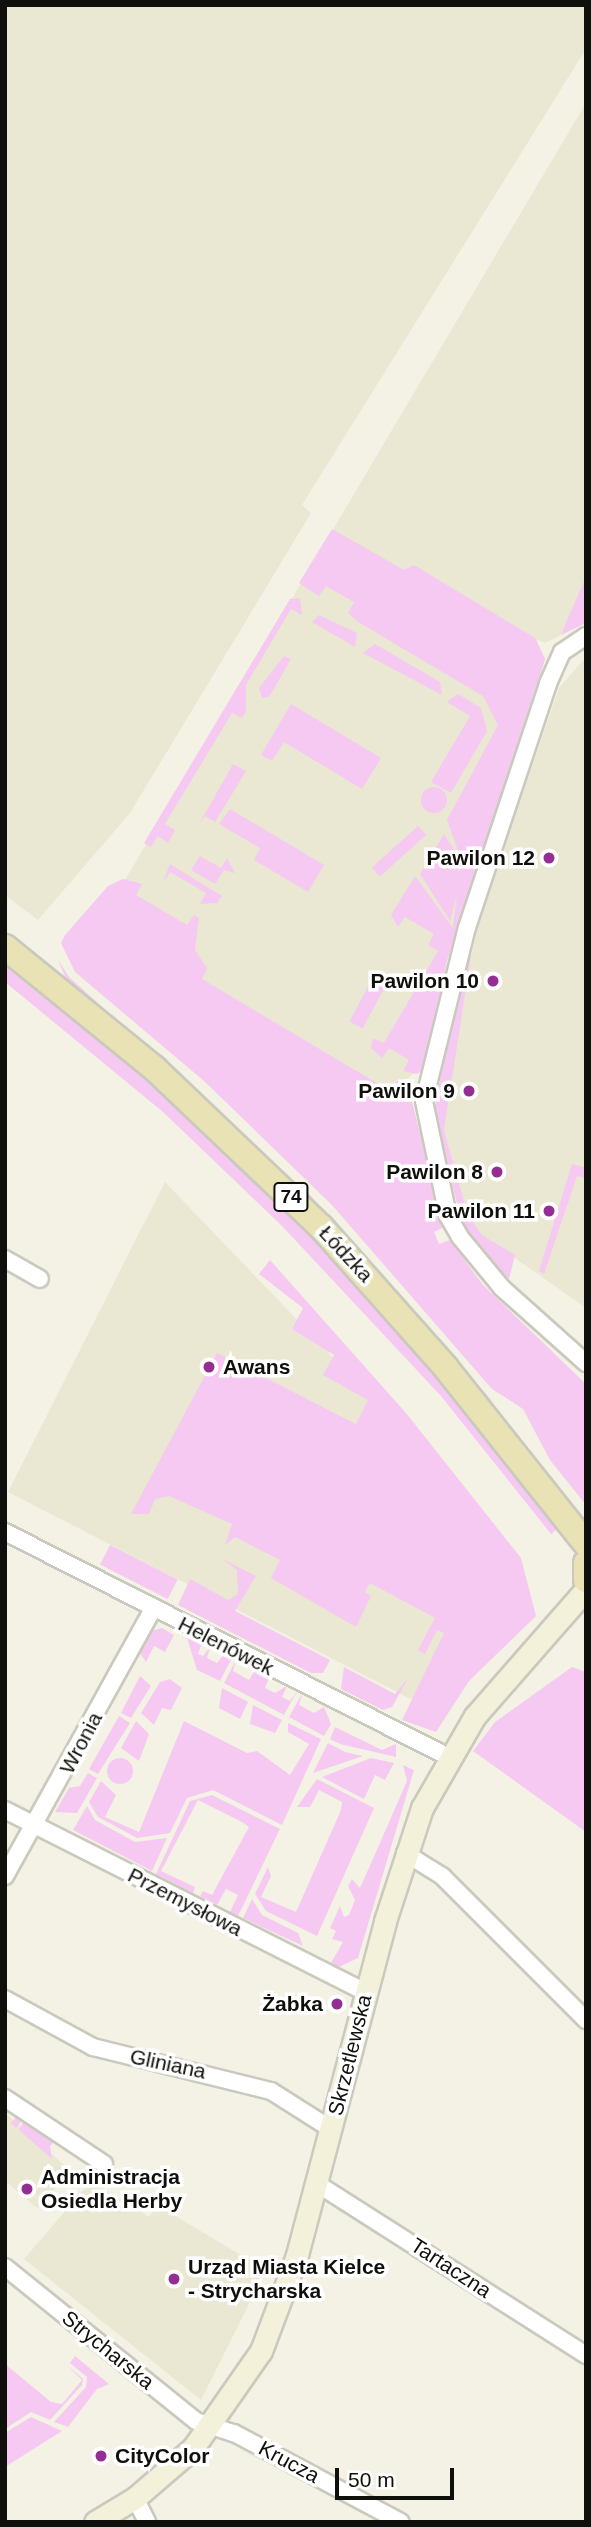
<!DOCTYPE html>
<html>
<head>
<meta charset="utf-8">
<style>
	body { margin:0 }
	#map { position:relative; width:591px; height:2527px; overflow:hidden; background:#f4f2e5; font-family:Arial,sans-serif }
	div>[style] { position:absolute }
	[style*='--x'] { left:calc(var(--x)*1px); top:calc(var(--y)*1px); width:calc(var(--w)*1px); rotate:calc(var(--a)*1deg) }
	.built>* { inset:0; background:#eae7d3 }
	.green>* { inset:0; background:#f6c9f2; transform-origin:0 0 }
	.round { border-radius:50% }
	.roads { filter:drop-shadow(2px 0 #cac9bd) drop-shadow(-2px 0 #cac9bd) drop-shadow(0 2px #cac9bd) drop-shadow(0 -2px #cac9bd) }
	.street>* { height:16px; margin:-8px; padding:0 8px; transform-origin:8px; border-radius:8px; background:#fff }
	.secondary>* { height:21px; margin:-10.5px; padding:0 10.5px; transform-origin:10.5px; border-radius:10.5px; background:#f4f1da }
	.primary>* { height:24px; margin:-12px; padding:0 12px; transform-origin:12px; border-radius:12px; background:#e9e2b5 }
	.dots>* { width:19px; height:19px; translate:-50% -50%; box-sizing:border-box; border:4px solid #fff; border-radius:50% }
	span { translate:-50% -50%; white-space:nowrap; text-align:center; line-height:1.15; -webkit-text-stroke:7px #fff; paint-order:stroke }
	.shield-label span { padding:2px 5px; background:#fff; border:2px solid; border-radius:5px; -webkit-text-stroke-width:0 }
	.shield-label { font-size:19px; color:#0f0f0b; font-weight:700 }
	.poi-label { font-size:21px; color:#0f0f0b; font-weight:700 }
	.right { translate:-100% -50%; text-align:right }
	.left { translate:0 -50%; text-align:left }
	.street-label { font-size:21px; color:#0f0f0b }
	.frame { position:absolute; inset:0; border:7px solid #0f0f0b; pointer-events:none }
	.scale { position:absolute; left:335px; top:2468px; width:119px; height:32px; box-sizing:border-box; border:4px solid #0f0f0b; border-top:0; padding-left:9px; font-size:21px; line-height:24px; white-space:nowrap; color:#0f0f0b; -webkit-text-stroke:5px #fff; paint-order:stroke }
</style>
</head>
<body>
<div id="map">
	<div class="built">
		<i style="clip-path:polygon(5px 5px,586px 5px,586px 49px,302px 505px,311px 513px,130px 813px,38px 920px,5px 895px)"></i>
		<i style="clip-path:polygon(586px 103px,586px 578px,561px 635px,545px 643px,536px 639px,545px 659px,537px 691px,443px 956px,414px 1073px,402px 1084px,406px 1089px,320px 1110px,119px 890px)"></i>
		<i style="clip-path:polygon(586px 657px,586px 1308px,482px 1235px,468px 1215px,444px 1130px,460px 1004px,481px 914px,559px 688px)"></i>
		<i style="clip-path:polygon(165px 1182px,443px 1472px,490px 1594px,440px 1714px,8px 1492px)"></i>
		<i style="clip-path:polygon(5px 2113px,71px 2171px,37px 2208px,5px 2181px)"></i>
		<i style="clip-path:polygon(91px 2181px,149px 2217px,157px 2205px,266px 2270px,201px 2400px,24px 2259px)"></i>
	</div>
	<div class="green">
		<i style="clip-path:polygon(332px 529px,404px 570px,414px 565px,535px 638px,545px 659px,447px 961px,426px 1068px,417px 1074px,403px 1071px,409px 1060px,389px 1048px,382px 1058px,371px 1048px,373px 1038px,384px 1043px,438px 951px,428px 945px,434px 934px,405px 917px,398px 927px,391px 915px,415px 876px,453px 928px,461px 859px,447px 820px,498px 725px,483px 696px,358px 622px,348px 613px,354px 602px,326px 586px,319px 596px,299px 583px)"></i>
		<i style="clip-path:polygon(586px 577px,586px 623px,561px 635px,565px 625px)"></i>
		<i style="clip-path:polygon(300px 598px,302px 615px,291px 609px,246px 685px,246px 712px,242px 718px,232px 713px,165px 824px,175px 830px,168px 843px,158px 836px,151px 847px,144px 843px,290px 599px)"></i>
		<i style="clip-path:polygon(319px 615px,357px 633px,355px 647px,312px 622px)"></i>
		<i style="clip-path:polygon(375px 644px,440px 682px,442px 695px,363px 653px)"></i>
		<i style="clip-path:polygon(284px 656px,291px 659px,269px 697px,262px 698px,259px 688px)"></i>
		<i style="clip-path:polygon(458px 694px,481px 708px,487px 731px,451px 793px,431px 782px,470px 716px,447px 702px)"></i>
		<i style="clip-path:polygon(291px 704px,381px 758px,362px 789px,284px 742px,272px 761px,261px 755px)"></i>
		<i style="clip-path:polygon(233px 764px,246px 771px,215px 822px,205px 816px,198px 826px)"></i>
		<i class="round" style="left:421px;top:787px;width:26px;height:26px"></i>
		<i style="clip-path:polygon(230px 809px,324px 865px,308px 892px,254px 860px,260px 848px,219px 824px)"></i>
		<i style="left:418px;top:826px;width:12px;height:62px;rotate:48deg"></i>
		<i style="clip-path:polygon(444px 834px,457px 855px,460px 883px,450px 921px,420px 874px)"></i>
		<i style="clip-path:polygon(200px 856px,221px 868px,227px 858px,235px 873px,224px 870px,215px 884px,191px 870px)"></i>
		<i style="clip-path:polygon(170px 864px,222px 896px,217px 903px,200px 904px,206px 893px,170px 872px,163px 882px)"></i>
		<i style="clip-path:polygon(123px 879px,142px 884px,136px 895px,187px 925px,194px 915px,199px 918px,195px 950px,207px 968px,202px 979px,390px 1091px,397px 1081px,409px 1090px,444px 1227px,434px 1232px,439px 1244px,450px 1240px,483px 1285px,586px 1384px,586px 1505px,550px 1460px,523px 1409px,492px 1389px,331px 1204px,204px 1081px,75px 972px,61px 943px,65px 935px,108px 886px)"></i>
		<i style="clip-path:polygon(464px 954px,471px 956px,444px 1130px,468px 1215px,482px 1235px,515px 1255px,509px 1279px,474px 1244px,460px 1216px,434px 1111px)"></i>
		<i style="clip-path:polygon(5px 960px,165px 1090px,285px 1203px,380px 1306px,561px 1526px,551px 1534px,441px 1396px,282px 1226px,163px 1112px,5px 982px)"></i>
		<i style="clip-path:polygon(58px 960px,69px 977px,311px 1196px,494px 1403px,68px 983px)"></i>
		<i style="left:372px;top:979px;width:15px;height:48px;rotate:28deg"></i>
		<i style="clip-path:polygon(572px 1164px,586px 1168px,586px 1178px,577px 1176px,544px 1274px,539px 1271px)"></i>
		<i style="clip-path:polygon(270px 1260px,406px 1413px,521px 1558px,536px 1616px,469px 1681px,436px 1732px,402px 1720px,444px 1633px,437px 1630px,425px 1654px,418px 1650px,435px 1618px,370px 1583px,365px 1592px,371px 1596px,356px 1627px,271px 1578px,280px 1560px,235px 1537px,225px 1545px,232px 1524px,169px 1496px,155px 1499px,149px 1514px,131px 1514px,217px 1353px,356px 1424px,368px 1400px,323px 1375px,334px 1355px,292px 1329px,303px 1308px,259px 1274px)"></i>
		<i style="left:110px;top:1545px;width:76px;height:22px;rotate:27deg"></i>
		<i style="clip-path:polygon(221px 1558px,256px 1576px,235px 1611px,330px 1660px,323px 1673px,311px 1673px,178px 1605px,190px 1579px,228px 1600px,238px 1594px,237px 1570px)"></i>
		<i style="clip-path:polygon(162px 1628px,174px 1635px,165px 1652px,154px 1646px,146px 1662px,139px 1652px,151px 1631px)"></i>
		<i style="clip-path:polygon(187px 1638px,202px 1643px,198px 1654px,203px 1656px,210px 1647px,207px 1658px,217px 1663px,224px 1654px,232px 1658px,220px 1681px,197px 1670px)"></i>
		<i style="clip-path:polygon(236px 1660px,233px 1671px,249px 1680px,255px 1670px,269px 1678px,265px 1688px,275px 1693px,287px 1686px,282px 1697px,290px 1701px,297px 1691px,284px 1715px,224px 1683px)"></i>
		<i style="clip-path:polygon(344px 1667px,395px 1694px,409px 1677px,392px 1707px,383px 1710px,341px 1689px)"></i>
		<i style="clip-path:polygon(572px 1667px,586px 1672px,586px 1832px,473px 1751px,495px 1722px)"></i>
		<i style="clip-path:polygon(140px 1676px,151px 1686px,131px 1718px,121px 1713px)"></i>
		<i style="clip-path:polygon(170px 1679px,182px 1688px,171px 1710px,162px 1708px,154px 1725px,141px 1713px,160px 1682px)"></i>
		<i style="clip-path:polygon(222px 1688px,248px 1702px,240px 1719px,219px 1708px)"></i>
		<i style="clip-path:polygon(302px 1694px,299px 1705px,314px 1713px,324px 1707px,331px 1724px,324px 1736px,289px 1717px)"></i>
		<i style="clip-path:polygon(253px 1705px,282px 1720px,275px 1733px,250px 1724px)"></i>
		<i style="clip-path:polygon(119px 1716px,130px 1723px,98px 1774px,89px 1769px)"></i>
		<i style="clip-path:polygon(136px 1721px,149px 1734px,139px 1761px,121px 1748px)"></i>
		<i style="clip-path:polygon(184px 1721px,247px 1753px,257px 1751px,290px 1775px,309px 1744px,288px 1732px,288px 1723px,321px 1739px,282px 1825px,213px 1790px,187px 1798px,170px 1833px,137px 1838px,98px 1817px,89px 1802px,101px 1781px,116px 1795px,105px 1817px,139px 1832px)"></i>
		<i style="clip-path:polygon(335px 1727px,382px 1750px,396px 1744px,396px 1757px,340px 1744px,330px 1739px)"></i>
		<i style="clip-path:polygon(328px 1743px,345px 1752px,363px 1756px,313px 1773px)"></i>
		<i class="round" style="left:107px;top:1758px;width:26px;height:26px"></i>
		<i style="clip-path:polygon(371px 1758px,394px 1763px,385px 1780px,375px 1775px,364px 1799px,322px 1777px)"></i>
		<i style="clip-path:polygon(403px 1765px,414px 1770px,358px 1958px,339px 1967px,331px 1963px,343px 1942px,332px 1939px,336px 1931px,330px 1928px,340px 1906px,344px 1917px,349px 1915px,355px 1900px,348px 1886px,352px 1879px,360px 1888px,376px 1852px,407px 1781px)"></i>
		<i style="clip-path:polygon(88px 1773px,97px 1778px,77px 1813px,55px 1812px,69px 1788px,80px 1786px)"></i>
		<i style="clip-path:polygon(317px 1779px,374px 1808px,317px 1936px,266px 1911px,255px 1894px,268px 1867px,271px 1876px,261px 1897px,296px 1912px,341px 1810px,342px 1802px,319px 1790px,310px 1807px,297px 1807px)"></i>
		<i style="clip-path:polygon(212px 1795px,280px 1829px,238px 1916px,230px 1912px,238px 1895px,226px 1889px,217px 1905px,200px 1896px,203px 1891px,212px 1895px,249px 1827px,242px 1822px,198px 1800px,161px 1871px,195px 1887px,193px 1893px,156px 1874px,190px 1801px)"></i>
		<i style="clip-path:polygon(87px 1806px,95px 1820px,135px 1842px,167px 1838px,152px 1871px,73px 1830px)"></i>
		<i style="clip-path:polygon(252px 1899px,262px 1915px,298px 1933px,303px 1946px,243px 1918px)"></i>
		<i style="clip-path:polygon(20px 2113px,56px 2140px,50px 2146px,52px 2159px,19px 2130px,25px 2117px,16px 2128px,11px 2123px)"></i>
		<i style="clip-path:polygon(75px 2356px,109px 2384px,97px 2389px,68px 2427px,54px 2422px,86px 2387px,87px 2377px,70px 2363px)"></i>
		<i style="clip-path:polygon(5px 2364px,51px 2402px,62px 2404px,82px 2380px,68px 2366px,83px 2379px,82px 2385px,50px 2420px,31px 2412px,5px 2429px)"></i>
		<i style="clip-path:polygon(31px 2417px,62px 2431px,5px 2467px,5px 2433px)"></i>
	</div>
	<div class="roads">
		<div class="street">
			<i style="--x:586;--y:636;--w:29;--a:146"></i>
			<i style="--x:562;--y:652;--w:35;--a:114"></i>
			<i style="--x:548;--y:684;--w:256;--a:108.4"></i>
			<i style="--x:467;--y:927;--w:179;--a:103.9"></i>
			<i style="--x:424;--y:1101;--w:117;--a:78.2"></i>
			<i style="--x:448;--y:1216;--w:24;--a:60"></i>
			<i style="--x:460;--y:1237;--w:66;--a:50.5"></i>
			<i style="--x:502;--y:1288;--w:113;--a:41.8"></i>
			<i style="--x:5;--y:1259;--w:40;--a:29.7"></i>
			<i style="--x:5;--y:1532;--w:497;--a:26.9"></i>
			<i style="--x:5;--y:1810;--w:404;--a:26.8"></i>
			<i style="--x:405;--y:1853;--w:44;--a:31.9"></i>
			<i style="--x:442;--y:1876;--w:204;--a:45"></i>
			<i style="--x:5;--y:1876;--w:305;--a:-61"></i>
			<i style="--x:5;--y:1999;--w:100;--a:28.6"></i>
			<i style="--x:93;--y:2047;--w:183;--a:13.9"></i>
			<i style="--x:271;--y:2091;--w:71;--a:32.3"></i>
			<i style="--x:5;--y:2098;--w:119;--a:33.7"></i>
			<i style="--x:316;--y:2183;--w:320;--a:32.5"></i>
			<i style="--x:5;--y:2267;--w:245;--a:38.9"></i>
			<i style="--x:196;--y:2421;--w:40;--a:18"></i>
			<i style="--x:234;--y:2433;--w:189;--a:28.1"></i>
			<i style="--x:135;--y:2498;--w:27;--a:63"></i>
		</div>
		<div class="secondary">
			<i style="--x:95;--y:2522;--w:47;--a:-31"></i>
			<i style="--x:135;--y:2498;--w:77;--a:-40.8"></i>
			<i style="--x:193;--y:2448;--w:118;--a:-55"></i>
			<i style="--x:261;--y:2351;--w:103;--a:-69.4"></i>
			<i style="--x:297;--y:2255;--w:345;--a:-75.2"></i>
			<i style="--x:385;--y:1921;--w:119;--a:-71.9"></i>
			<i style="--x:422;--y:1808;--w:106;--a:-60.1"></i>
			<i style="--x:475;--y:1716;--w:169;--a:-48.8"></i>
		</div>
		<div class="primary">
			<i style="--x:5;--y:947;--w:192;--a:39.1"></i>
			<i style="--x:154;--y:1068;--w:231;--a:43.6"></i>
			<i style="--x:321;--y:1227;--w:188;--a:48.4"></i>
			<i style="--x:446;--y:1368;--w:225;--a:51.5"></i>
			<i style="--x:586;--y:1563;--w:17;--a:90"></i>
		</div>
	</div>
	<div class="dots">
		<i style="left:549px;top:858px;background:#952e92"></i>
		<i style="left:493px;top:981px;background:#952e92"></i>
		<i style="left:469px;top:1091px;background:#952e92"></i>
		<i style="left:497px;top:1172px;background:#952e92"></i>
		<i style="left:549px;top:1211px;background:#952e92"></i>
		<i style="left:209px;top:1367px;background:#952e92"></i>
		<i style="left:337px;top:2004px;background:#952e92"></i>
		<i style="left:27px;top:2189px;background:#952e92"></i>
		<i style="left:174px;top:2279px;background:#952e92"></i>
		<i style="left:101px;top:2456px;background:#952e92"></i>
	</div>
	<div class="shield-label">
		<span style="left:291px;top:1197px">74</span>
	</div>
	<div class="poi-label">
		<span class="right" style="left:535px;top:858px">Pawilon 12</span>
		<span class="right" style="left:479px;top:981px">Pawilon 10</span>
		<span class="right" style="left:455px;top:1091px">Pawilon 9</span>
		<span class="right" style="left:483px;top:1172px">Pawilon 8</span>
		<span class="right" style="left:535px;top:1211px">Pawilon 11</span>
		<span class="left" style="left:223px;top:1367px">Awans</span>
		<span class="right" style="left:323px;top:2004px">Żabka</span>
		<span class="left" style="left:41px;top:2189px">Administracja<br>Osiedla Herby</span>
		<span class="left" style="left:188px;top:2279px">Urząd Miasta Kielce<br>- Strycharska</span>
		<span class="left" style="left:115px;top:2456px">CityColor</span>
	</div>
	<div class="street-label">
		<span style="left:346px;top:1254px;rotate:47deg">Łódzka</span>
		<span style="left:226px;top:1646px;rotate:27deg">Helenówek</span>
		<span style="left:81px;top:1743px;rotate:-62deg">Wronia</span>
		<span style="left:185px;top:1902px;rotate:27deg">Przemysłowa</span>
		<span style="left:350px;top:2055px;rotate:-76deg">Skrzetlewska</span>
		<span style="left:168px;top:2064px;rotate:12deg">Gliniana</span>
		<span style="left:451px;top:2268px;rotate:33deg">Tartaczna</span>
		<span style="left:108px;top:2350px;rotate:39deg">Strycharska</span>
		<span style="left:289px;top:2462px;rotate:28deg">Krucza</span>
	</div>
	<div class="frame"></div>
	<div class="scale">50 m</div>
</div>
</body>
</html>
